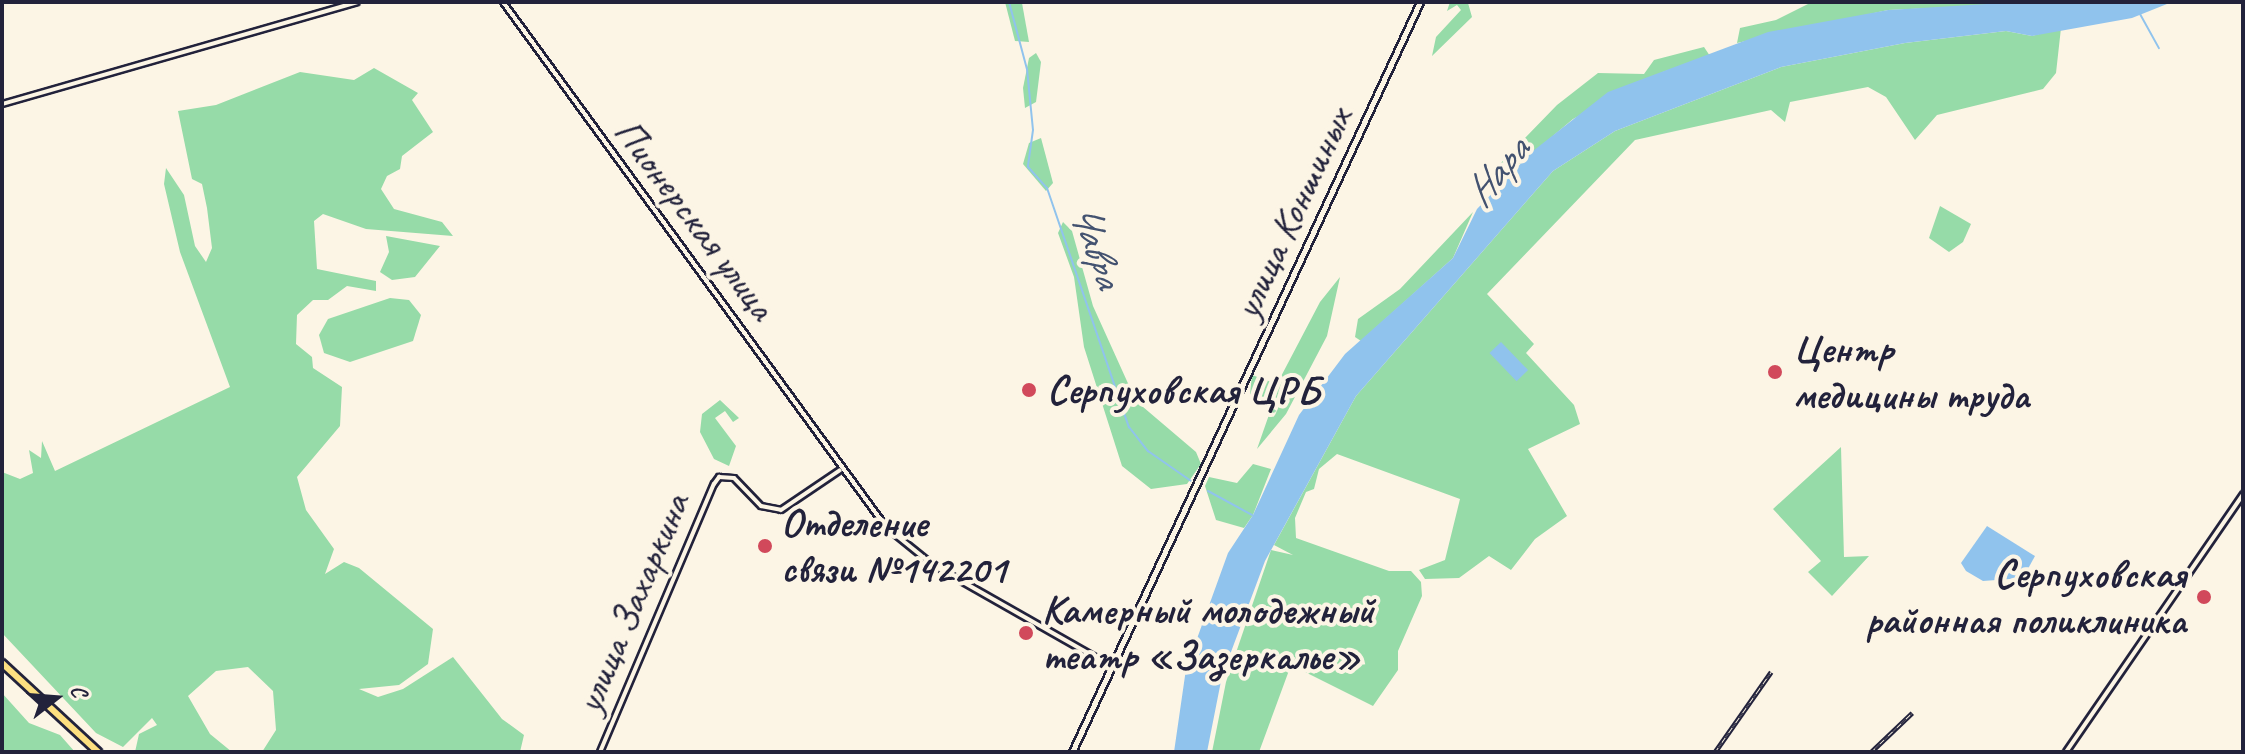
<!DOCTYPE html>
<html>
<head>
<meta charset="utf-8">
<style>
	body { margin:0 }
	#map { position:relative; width:2245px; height:754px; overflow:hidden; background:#fcf5e5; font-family:Caveat,sans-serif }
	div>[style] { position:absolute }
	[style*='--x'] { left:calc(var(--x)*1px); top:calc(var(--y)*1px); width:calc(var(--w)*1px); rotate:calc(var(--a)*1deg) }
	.green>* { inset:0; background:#96dba8 }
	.water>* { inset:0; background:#90c3ed; transform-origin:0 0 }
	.stream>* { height:2px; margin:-1px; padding:0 1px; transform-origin:1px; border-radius:1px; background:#90c3ed }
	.roads { filter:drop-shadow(2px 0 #22223b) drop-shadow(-2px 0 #22223b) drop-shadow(0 2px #22223b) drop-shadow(0 -2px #22223b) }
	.tertiary>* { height:4px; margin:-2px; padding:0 2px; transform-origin:2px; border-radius:2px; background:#fcf5e5 }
	.secondary>* { height:5px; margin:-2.5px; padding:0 2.5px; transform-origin:2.5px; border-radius:2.5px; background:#fcf5e5 }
	.primary>* { height:6px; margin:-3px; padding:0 3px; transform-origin:3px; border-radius:3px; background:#fddf80 }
	.rail>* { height:5px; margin-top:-2.5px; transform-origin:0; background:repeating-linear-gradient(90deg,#fcf5e5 0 6px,#22223b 0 12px); box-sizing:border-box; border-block:2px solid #22223b }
	.dots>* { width:22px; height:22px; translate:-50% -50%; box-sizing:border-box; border:4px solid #fcf5e5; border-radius:50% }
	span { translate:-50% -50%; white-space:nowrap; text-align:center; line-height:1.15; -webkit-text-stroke:8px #fcf5e5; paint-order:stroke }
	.street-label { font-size:40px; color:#22223b }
	.poi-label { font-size:40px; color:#22223b; font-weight:700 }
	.left { translate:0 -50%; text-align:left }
	.right { translate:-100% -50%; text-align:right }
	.water-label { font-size:42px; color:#435270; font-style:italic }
	.frame { position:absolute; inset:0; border:4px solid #22223b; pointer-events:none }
	.north { position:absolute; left:16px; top:658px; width:80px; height:80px; -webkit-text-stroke:6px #fcf5e5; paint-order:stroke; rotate:73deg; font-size:22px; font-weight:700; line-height:32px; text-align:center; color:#22223b }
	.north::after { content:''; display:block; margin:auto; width:28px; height:36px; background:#22223b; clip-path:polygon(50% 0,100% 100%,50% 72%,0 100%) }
</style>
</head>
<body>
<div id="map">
	<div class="green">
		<i style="clip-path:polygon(1005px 2px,1022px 3px,1029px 42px,1015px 41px)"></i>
		<i style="clip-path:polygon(1450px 2px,1468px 3px,1472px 17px,1432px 56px,1436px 37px,1461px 10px,1457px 5px,1447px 11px)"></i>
		<i style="clip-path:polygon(1812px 2px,1981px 2px,2001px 5px,1888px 10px,1737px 43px,1740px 28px,1776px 20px)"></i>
		<i style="clip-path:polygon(2061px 28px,2056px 73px,2043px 89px,1937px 115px,1915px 140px,1886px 97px,1868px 87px,1790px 102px,1785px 122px,1771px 110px,1635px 140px,1487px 294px,1534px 344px,1526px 353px,1574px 405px,1580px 424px,1528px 449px,1567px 516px,1535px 539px,1511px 570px,1489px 556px,1459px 578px,1425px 579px,1419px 570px,1445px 560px,1460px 499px,1337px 454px,1319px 469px,1314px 489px,1306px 492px,1295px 518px,1296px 538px,1389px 571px,1411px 571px,1421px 582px,1422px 596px,1398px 651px,1398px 670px,1373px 706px,1291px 665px,1259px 752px,1212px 752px,1226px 682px,1271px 550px,1293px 555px,1274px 545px,1356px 396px,1553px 171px,1615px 131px,1781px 67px,1905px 43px,2006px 31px,2032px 36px)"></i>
		<i style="clip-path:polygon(1704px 47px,1710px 56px,1663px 72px,1573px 119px,1497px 183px,1497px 167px,1557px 105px,1598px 73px,1644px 74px,1654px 60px)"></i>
		<i style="clip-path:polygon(1036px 53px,1041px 62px,1036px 102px,1025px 108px,1023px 88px,1029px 58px)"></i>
		<i style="clip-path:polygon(374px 68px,418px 93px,412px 100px,433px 132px,402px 156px,400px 169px,387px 176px,381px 189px,394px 209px,442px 222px,453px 236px,366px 229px,323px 214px,314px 221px,317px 269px,376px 281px,376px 291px,347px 286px,328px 300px,313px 300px,297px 315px,296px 344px,312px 357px,313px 368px,342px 387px,340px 426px,297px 477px,306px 510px,334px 549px,325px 574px,344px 562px,359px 568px,433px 629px,428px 664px,399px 685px,359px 689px,378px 697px,403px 689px,453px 657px,502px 719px,524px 735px,520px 752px,262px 752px,276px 730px,273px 691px,248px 667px,216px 671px,188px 696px,210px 734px,232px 752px,135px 752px,139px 734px,157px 725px,152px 718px,123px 747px,96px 733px,2px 633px,2px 472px,20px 479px,33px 473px,29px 450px,41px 458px,42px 441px,55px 471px,230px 387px,180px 252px,164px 184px,166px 168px,184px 195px,195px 246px,206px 262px,212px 248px,207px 208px,202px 184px,192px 179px,178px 111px,216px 105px,300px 72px,354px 80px)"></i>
		<i style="clip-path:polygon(1041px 138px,1053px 183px,1046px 191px,1023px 164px,1029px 143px)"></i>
		<i style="clip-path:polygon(1940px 206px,1971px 224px,1963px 242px,1949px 252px,1929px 238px)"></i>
		<i style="clip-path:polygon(1473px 212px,1453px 258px,1361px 341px,1355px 337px,1358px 319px,1400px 289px)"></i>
		<i style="clip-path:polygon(1063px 222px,1072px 231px,1093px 306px,1136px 401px,1196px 452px,1201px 464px,1187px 484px,1151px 489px,1122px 466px,1084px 347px,1074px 277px,1058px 233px)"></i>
		<i style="clip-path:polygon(386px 236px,440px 246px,415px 277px,392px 280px,380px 272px,389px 252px)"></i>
		<i style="clip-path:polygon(1340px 277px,1327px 336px,1286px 414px,1257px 449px,1271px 409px,1250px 394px,1252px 375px,1277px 384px,1320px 302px)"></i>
		<i style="clip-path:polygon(390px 298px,409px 300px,421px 315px,413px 341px,350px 362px,324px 353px,319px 335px,328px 319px)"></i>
		<i style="clip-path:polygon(720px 400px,739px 418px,733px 422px,725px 411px,715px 418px,736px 446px,729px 466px,714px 459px,700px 432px,702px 414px)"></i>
		<i style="clip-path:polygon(1841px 447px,1844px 557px,1869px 556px,1832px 596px,1808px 572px,1821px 561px,1773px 509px)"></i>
		<i style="clip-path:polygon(1253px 464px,1271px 469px,1253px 515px,1244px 528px,1216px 520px,1205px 486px,1209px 477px,1237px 483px)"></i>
		<i style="clip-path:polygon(2px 693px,29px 723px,60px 735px,75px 752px,2px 752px)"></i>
	</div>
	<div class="water">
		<i style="clip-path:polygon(2020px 2px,2172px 2px,2132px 18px,2032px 36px,2006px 31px,1905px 43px,1781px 67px,1615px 131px,1553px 171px,1356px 396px,1265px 561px,1222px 676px,1207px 752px,1174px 752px,1186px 669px,1228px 553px,1253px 515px,1299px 415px,1345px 354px,1453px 258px,1477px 209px,1533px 151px,1608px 92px,1768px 32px,1888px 10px)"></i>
		<i style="left:1501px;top:342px;width:39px;height:16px;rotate:46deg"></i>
		<i style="clip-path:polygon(1987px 526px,2035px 556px,2023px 578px,1983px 581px,1966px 571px,1961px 563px)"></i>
	</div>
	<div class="stream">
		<i style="--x:1009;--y:2;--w:69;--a:75"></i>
		<i style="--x:1027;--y:69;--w:61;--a:84.4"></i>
		<i style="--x:1033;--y:130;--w:37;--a:98"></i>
		<i style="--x:1028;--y:167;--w:28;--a:48"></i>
		<i style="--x:1047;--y:188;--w:253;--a:71.1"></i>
		<i style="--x:1129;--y:427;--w:31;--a:52"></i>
		<i style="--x:1148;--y:451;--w:52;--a:34.9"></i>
		<i style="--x:2140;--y:14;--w:39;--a:61"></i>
		<i style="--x:1208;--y:491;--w:50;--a:28.6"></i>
	</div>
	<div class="roads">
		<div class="tertiary">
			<i style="--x:503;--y:2;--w:650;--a:53.89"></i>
			<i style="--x:886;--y:527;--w:60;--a:39"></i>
			<i style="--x:933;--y:565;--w:205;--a:29.6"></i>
			<i style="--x:2;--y:104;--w:369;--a:-16"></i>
			<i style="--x:600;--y:752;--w:291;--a:-67"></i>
			<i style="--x:714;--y:484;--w:9;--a:-54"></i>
			<i style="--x:719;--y:477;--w:15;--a:4"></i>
			<i style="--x:734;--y:478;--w:39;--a:46"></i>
			<i style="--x:761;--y:506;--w:20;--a:11"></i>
			<i style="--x:781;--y:510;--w:71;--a:-34.1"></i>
			<i style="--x:2066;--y:752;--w:313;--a:-55.5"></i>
		</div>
		<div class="secondary">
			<i style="--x:1072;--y:752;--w:827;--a:-65.11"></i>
		</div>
		<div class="primary">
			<i style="--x:2;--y:663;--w:131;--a:42.8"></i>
		</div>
	</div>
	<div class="rail">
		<i style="--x:1715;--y:752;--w:98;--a:-55"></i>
		<i style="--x:1871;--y:752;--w:57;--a:-43.6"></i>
	</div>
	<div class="dots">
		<i style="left:1775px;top:372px;background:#d1495b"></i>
		<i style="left:1029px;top:390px;background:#d1495b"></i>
		<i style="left:765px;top:546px;background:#d1495b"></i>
		<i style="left:2204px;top:597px;background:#d1495b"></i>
		<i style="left:1026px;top:633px;background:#d1495b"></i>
	</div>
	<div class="street-label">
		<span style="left:1292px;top:213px;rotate:-65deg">улица Коншиных</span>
		<span style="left:695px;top:219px;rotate:53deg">Пионерская улица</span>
		<span style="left:632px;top:603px;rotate:-67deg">улица Захаркина</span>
	</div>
	<div class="poi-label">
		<span class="left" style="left:1793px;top:372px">Центр<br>медицины труда</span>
		<span class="left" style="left:1047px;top:390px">Серпуховская ЦРБ</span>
		<span class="left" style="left:781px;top:546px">Отделение<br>связи №142201</span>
		<span class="right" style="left:2186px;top:597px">Серпуховская<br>районная поликлиника</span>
		<span class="left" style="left:1042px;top:633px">Камерный молодежный<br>театр «Зазеркалье»</span>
	</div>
	<div class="water-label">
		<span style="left:1497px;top:172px;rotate:-50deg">Нара</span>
		<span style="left:1096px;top:245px;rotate:71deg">Чавра</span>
	</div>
	<div class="frame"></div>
	<div class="north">С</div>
</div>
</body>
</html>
